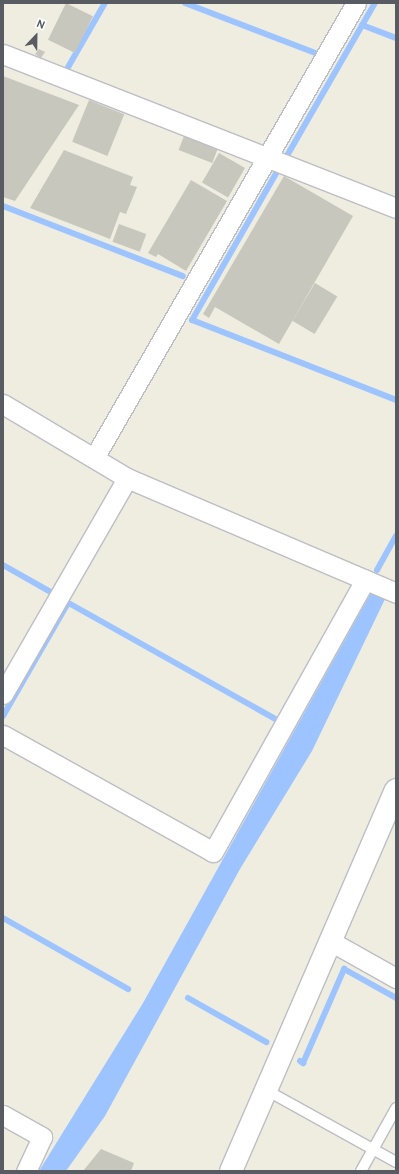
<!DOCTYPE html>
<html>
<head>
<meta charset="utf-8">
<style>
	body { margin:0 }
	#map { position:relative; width:399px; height:1174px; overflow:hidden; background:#eeede0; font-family:Overpass,sans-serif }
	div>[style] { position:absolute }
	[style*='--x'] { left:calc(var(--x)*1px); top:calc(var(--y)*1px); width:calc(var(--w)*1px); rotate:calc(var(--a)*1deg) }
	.water>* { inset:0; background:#9ec4ff }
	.stream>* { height:6px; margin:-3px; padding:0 3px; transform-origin:3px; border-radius:3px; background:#9ec4ff }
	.building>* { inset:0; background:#c8c7bd; transform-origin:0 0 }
	.roads { filter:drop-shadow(1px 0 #bdbec5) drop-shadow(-1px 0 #bdbec5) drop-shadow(0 1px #bdbec5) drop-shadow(0 -1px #bdbec5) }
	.service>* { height:10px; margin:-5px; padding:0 5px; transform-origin:5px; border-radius:5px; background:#fff }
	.minor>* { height:19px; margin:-9.5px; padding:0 9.5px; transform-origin:9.5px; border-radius:9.5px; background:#fff }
	.tertiary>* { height:22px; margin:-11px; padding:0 11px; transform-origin:11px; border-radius:11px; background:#fff }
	span { translate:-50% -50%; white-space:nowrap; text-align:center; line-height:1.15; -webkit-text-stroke:3px #fff; paint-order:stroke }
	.frame { position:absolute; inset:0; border:4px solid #595b63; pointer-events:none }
	.north { position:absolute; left:16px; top:16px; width:40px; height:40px; -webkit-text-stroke:3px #fff; paint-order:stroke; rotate:22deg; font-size:11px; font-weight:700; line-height:16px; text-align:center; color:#595b63 }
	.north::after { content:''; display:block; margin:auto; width:14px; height:18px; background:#595b63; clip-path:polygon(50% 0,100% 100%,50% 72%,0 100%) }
</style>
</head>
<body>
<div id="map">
	<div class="water">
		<i style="clip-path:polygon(372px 591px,386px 597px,312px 751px,240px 869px,105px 1116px,66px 1171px,39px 1171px,143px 1003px)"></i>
	</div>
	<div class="stream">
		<i style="--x:185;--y:3;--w:139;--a:21"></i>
		<i style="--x:362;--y:25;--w:36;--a:21"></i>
		<i style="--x:67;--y:69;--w:76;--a:-60.1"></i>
		<i style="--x:288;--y:154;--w:174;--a:-60.1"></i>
		<i style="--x:278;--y:170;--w:173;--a:119.8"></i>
		<i style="--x:192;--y:320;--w:219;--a:21.4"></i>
		<i style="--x:3;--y:206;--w:193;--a:21.3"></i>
		<i style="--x:3;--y:565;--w:53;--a:29.5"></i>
		<i style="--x:377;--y:570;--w:39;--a:-61"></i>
		<i style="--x:65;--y:601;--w:241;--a:29.3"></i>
		<i style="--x:3;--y:716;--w:130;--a:-60.1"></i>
		<i style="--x:3;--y:918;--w:144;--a:29.6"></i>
		<i style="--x:188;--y:998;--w:90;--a:29.4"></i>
		<i style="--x:300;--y:1061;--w:4;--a:34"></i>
		<i style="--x:303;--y:1063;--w:103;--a:-66.4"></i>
		<i style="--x:344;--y:969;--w:60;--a:29.1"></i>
	</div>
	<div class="building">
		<i style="left:66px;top:3px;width:30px;height:41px;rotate:26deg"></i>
		<i style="clip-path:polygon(39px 49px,45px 52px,41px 58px,35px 54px)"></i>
		<i style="clip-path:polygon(3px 76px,79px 105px,15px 201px,3px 197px)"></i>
		<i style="left:89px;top:100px;width:38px;height:45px;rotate:22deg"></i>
		<i style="left:184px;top:136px;width:36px;height:15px;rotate:21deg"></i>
		<i style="clip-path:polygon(64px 150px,133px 177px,130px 185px,137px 187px,126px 214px,120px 212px,110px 239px,30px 208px)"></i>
		<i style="left:219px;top:153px;width:30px;height:34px;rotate:30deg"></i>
		<i style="clip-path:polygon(284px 176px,353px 216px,279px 344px,215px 307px,209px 318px,203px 314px)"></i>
		<i style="clip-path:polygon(191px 180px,227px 201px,186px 271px,158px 254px,156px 257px,148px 253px)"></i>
		<i style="left:119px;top:224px;width:29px;height:19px;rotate:20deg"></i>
		<i style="left:315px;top:283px;width:26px;height:44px;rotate:31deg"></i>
		<i style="clip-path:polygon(101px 1149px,134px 1163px,131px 1171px,83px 1171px)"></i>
	</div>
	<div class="roads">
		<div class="service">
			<i style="--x:266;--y:1090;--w:149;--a:29"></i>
			<i style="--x:361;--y:1171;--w:72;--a:-60.9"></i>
		</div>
		<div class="minor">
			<i style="--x:3;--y:54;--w:422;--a:21.4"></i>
			<i style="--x:3;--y:404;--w:144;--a:30.8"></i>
			<i style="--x:127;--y:478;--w:293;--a:23.1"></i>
			<i style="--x:94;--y:458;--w:525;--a:-60.07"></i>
			<i style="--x:3;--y:694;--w:249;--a:-60.1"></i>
			<i style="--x:3;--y:735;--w:240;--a:29.1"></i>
			<i style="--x:213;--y:852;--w:312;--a:-60.8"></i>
			<i style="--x:330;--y:941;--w:76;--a:29.3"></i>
			<i style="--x:3;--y:1115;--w:45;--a:29.4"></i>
			<i style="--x:42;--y:1137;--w:38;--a:115"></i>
		</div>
		<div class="tertiary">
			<i style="--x:231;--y:1171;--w:415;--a:-66.6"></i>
		</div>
	</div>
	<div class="frame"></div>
	<div class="north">N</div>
</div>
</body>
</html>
